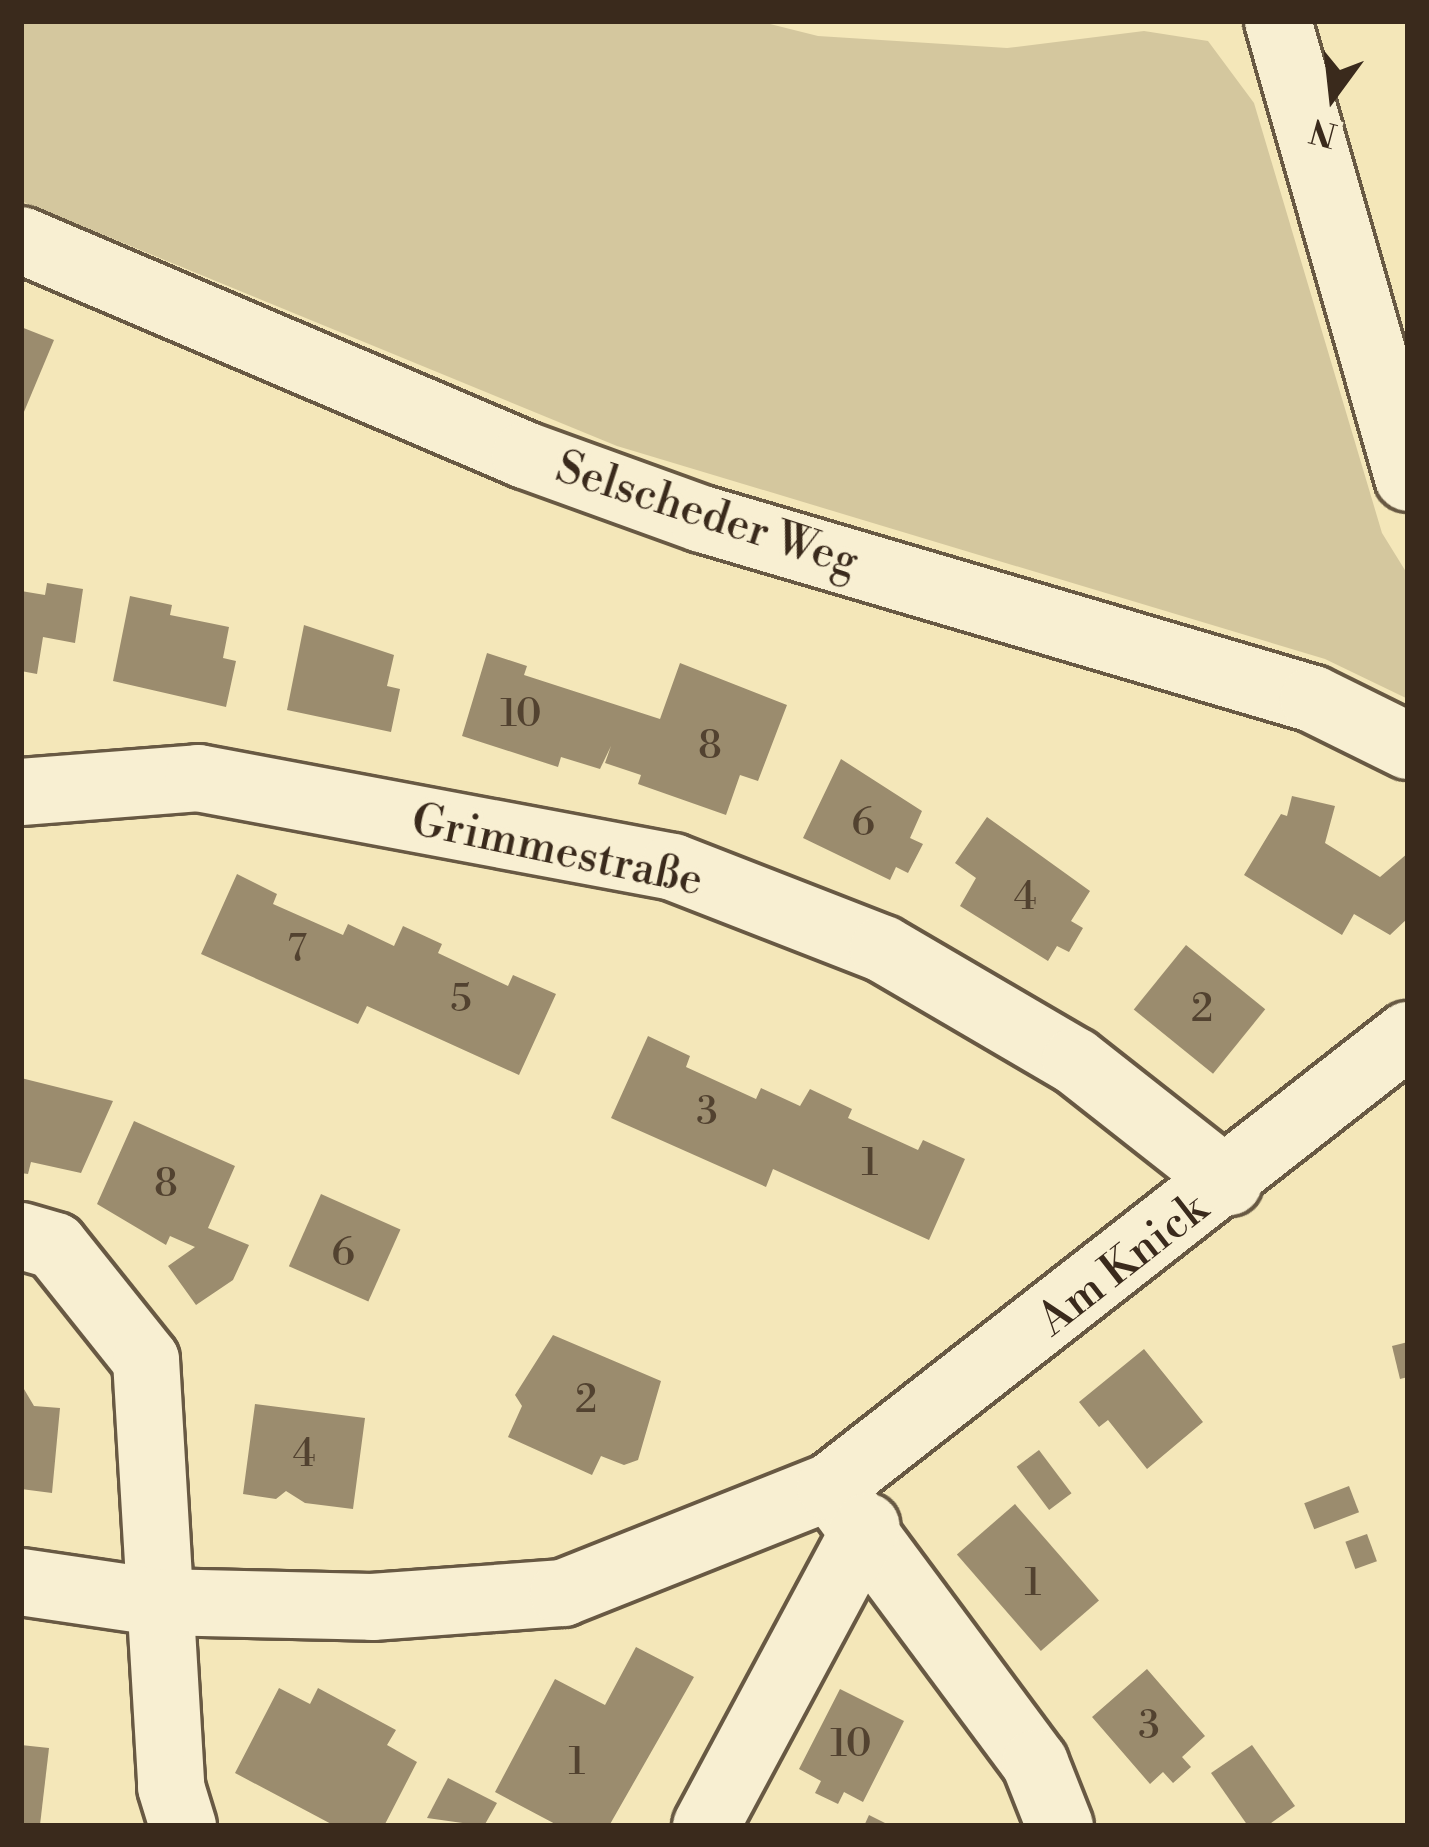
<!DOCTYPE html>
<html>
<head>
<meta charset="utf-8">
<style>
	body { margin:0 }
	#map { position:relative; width:1429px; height:1847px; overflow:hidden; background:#f4e7b9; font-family:"Libre Bodoni",serif }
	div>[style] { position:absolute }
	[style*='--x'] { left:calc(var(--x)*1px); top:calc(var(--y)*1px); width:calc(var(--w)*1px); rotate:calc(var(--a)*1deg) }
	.green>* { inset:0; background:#d4c79e }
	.building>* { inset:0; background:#9b8c6e; transform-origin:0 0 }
	.roads { filter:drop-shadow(3px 0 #685943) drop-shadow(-3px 0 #685943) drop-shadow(0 3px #685943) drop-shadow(0 -3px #685943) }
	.minor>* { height:66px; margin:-33px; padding:0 33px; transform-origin:33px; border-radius:33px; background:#f8efd2 }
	span { translate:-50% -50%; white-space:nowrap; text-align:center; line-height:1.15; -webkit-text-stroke:10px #f8efd2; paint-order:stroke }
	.number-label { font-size:39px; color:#524230 }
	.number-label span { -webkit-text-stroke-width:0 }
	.street-label { font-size:45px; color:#3a2a1c }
	.frame { position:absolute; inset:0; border:24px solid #3a2a1c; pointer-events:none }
	.north { position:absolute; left:1273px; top:36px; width:120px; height:120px; -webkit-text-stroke:9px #f8efd2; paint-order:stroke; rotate:195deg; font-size:33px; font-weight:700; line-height:48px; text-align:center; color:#3a2a1c }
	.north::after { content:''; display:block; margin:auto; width:42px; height:54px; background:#3a2a1c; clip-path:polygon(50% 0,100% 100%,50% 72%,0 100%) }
</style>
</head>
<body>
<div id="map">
	<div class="green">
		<i style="clip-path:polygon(21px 21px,758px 21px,818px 36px,1007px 48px,1144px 31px,1208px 41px,1254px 103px,1382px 533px,1408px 575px,1408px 699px,1325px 659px,617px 446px,21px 201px)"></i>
	</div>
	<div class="building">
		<i style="clip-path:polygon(21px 327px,54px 340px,21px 419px)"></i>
		<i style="clip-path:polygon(47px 583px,83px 589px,75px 643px,43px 637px,37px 674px,21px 671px,21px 591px,45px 595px)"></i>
		<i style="clip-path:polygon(130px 596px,172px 605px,170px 615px,229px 627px,223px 658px,236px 661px,226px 707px,113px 681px)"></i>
		<i style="clip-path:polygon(304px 625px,394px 655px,387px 686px,400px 689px,391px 732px,287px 710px)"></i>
		<i style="clip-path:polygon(487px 653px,527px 666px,524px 675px,660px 719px,680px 663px,787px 705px,758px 781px,740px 775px,726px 815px,638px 784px,641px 775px,605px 763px,611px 746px,600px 769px,561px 757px,558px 767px,462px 736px)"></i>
		<i style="clip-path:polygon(841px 759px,922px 811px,910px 838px,923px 844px,908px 873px,896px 867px,890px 880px,803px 838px)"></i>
		<i style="clip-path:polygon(1292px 796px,1335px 806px,1325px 843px,1380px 877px,1408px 853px,1408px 918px,1390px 935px,1354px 914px,1342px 935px,1244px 875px,1281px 814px,1287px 816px)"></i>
		<i style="clip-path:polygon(987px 817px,1090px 891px,1071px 921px,1083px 928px,1069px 952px,1057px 946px,1048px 961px,960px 906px,976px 878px,955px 863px)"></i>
		<i style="clip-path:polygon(237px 874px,277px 894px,273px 904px,343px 935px,348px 924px,394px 946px,403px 926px,442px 944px,438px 953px,508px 986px,513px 975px,556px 994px,519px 1075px,367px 1006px,358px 1024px,201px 954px)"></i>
		<i style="left:1186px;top:945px;width:102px;height:83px;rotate:39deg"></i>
		<i style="clip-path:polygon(648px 1036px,690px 1056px,686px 1067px,756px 1099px,761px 1088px,800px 1106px,810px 1089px,852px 1109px,848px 1118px,918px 1150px,923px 1140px,965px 1159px,929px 1240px,773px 1169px,766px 1187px,611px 1118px)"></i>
		<i style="clip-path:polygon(21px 1078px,113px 1101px,81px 1173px,31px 1162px,28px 1174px,21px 1173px)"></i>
		<i style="clip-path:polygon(134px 1121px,235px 1166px,208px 1228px,249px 1245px,233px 1280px,196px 1305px,168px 1266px,195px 1247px,170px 1236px,166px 1245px,97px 1204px)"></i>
		<i style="left:321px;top:1194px;width:87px;height:79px;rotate:24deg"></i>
		<i style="clip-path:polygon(553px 1335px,661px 1381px,638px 1460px,624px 1465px,601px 1456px,592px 1475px,508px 1437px,522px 1406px,515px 1395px)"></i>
		<i style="clip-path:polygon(1408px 1342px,1408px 1377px,1400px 1379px,1392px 1346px)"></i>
		<i style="clip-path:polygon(1144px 1349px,1203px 1422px,1147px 1469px,1108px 1420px,1099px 1427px,1079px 1402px)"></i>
		<i style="clip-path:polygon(21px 1384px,34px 1406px,60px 1408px,52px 1493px,21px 1489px)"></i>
		<i style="clip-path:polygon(255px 1404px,365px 1418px,353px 1509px,305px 1503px,286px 1491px,276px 1499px,243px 1494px)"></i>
		<i style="left:1039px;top:1450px;width:54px;height:28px;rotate:53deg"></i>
		<i style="left:1349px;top:1486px;width:28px;height:48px;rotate:69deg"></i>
		<i style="left:1015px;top:1504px;width:128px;height:77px;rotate:49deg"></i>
		<i style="left:1367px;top:1534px;width:29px;height:23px;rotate:70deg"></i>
		<i style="clip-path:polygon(636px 1647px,694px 1677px,609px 1826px,559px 1826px,495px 1792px,555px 1679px,605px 1705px)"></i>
		<i style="clip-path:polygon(1147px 1669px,1205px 1736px,1182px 1757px,1191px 1767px,1173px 1783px,1163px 1772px,1150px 1784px,1092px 1717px)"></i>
		<i style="clip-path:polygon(279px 1688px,310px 1704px,318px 1688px,396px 1730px,387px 1745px,417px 1762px,384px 1826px,335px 1826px,235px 1773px)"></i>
		<i style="clip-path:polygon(840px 1689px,904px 1721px,863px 1802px,844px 1792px,838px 1804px,815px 1793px,821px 1781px,799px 1769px)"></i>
		<i style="clip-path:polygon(21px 1745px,49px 1748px,40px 1825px,21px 1823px)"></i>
		<i style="clip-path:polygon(1252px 1745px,1295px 1806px,1267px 1826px,1248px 1826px,1211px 1773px)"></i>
		<i style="clip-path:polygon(448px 1778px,497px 1803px,484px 1826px,427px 1818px)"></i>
		<i style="clip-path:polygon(869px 1815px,891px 1826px,864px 1826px)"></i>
	</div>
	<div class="roads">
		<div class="minor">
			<i style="--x:1278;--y:21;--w:475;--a:74.1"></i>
			<i style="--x:21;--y:240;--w:548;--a:23.1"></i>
			<i style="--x:525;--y:455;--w:188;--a:19.9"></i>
			<i style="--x:702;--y:519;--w:637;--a:16.41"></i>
			<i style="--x:1313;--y:699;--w:106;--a:26.3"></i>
			<i style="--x:21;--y:792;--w:178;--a:-4.5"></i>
			<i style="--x:198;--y:778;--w:483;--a:10.6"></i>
			<i style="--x:673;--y:867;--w:225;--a:21.3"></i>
			<i style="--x:883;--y:949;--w:222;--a:30.3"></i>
			<i style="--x:1075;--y:1061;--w:196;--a:38.2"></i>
			<i style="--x:21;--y:1236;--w:35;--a:16"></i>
			<i style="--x:55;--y:1246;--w:146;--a:51.4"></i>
			<i style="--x:146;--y:1360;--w:428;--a:86.6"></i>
			<i style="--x:171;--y:1787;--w:41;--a:72.9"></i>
			<i style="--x:830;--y:1487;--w:344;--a:53.4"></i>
			<i style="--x:1035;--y:1763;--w:68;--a:68.4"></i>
			<i style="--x:21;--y:1582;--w:137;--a:8.4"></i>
			<i style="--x:157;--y:1602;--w:215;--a:1.3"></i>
			<i style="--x:372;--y:1607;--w:192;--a:-4.2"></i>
			<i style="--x:563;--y:1593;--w:287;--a:-21.7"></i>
			<i style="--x:830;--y:1487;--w:734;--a:-38.03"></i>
			<i style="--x:706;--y:1826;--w:340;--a:-61.8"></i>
		</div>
	</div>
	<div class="number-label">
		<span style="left:521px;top:715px">10</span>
		<span style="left:710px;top:747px">8</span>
		<span style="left:863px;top:824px">6</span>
		<span style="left:1025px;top:898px">4</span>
		<span style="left:297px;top:950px">7</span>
		<span style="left:461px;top:1000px">5</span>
		<span style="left:1202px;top:1010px">2</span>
		<span style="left:707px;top:1113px">3</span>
		<span style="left:870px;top:1164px">1</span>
		<span style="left:166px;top:1185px">8</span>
		<span style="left:343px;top:1254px">6</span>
		<span style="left:586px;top:1401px">2</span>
		<span style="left:304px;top:1455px">4</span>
		<span style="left:1033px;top:1584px">1</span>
		<span style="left:1149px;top:1727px">3</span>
		<span style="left:851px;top:1745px">10</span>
		<span style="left:577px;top:1763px">1</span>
	</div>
	<div class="street-label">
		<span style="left:707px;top:515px;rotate:18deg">Selscheder Weg</span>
		<span style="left:557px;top:851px;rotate:12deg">Grimmestraße</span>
		<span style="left:1123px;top:1265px;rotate:-38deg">Am Knick</span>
	</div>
	<div class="frame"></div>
	<div class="north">N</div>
</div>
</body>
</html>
